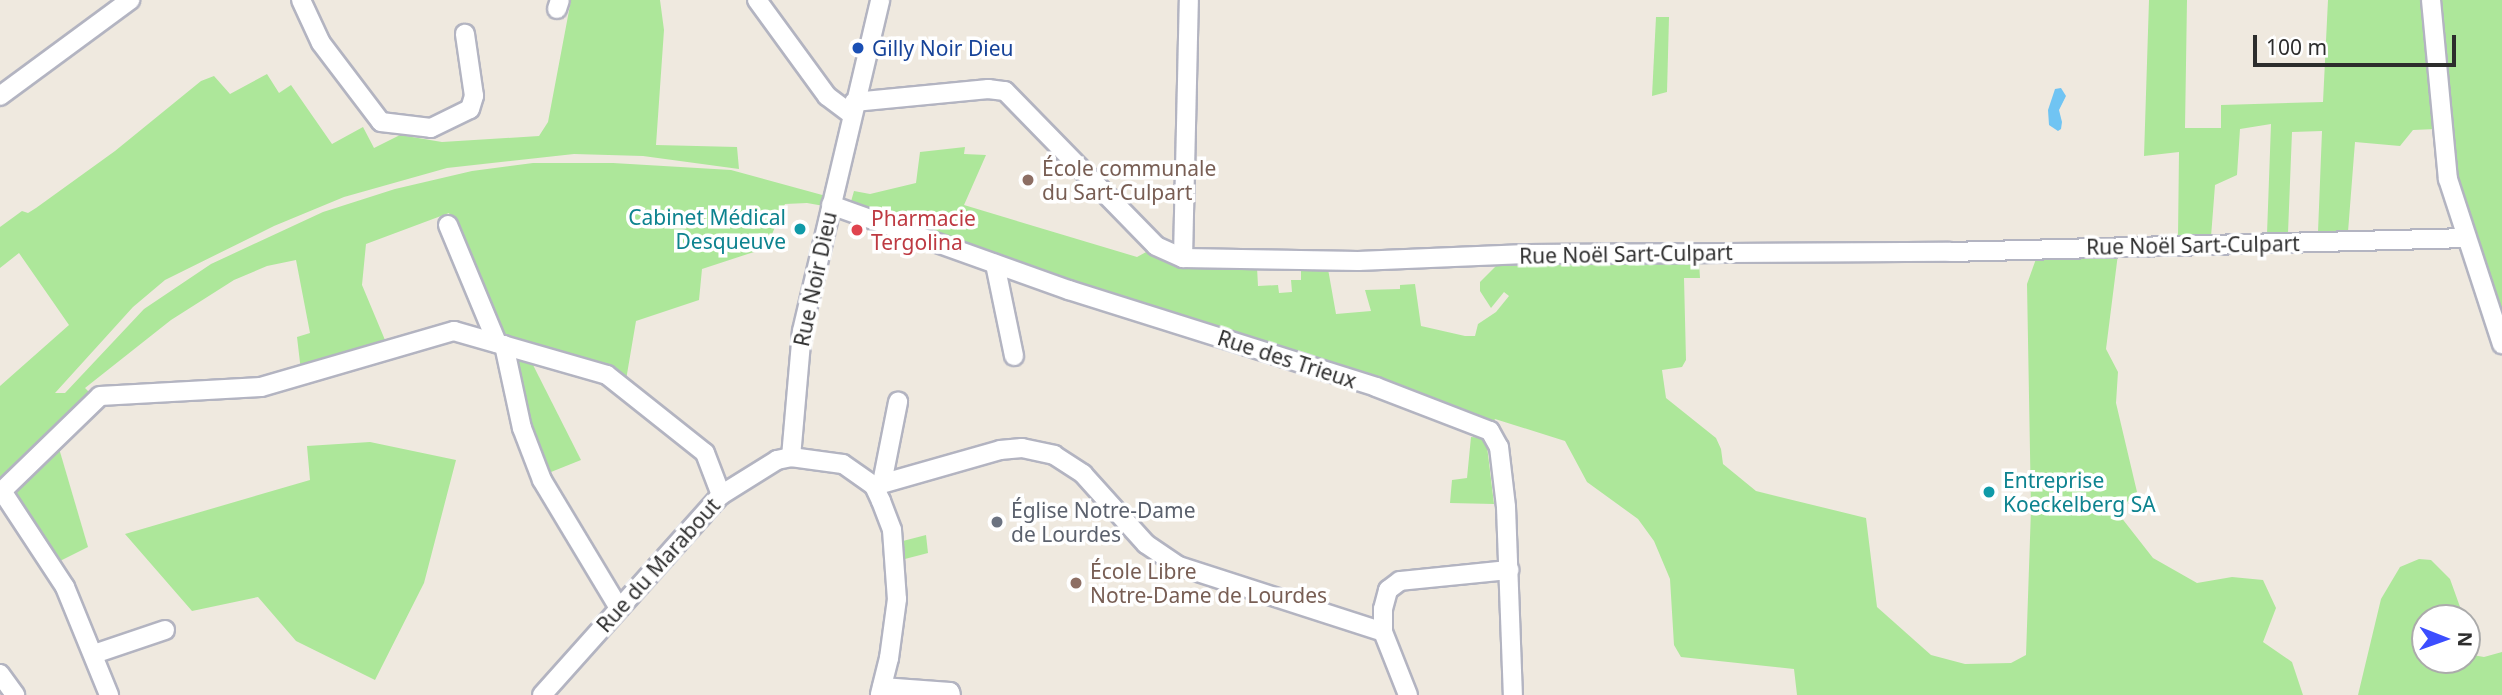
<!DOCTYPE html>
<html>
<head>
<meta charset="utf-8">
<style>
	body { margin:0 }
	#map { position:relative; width:2502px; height:695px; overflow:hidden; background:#efe9df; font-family:"Noto Sans",sans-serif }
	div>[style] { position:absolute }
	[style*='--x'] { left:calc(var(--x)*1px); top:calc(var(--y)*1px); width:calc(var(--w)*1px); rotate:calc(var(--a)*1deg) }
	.green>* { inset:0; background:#ade79a }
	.water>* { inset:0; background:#70c4f3 }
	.roads { filter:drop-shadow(2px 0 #b3b4c1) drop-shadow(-2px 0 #b3b4c1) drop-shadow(0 2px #b3b4c1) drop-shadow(0 -2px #b3b4c1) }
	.minor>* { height:18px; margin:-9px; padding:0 9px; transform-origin:9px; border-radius:9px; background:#fff }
	.dots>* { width:19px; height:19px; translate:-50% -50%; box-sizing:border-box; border:4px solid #fff; border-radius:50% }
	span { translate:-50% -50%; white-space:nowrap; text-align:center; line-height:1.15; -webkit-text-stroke:7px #fff; paint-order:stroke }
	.transit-label { font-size:21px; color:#164399 }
	.left { translate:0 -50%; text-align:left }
	.education-label { font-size:21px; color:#785e54 }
	.culture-label { font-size:21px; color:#0d838f }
	.right { translate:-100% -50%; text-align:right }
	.health-label { font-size:21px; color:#be3a42 }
	.street-label { font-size:21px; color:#2d2d2d }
	.worship-label { font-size:21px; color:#5b616d }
	.north { position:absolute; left:2411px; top:604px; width:70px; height:70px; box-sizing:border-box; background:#fff; border:2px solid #ababab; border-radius:50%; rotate:91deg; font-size:19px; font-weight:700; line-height:28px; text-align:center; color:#2d2d2d }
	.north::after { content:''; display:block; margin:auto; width:24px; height:32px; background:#3c4eff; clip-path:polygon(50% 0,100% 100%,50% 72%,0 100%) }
	.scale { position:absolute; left:2253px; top:35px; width:203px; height:32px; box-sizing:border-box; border:4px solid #2d2d2d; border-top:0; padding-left:9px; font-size:21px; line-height:24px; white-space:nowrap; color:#2d2d2d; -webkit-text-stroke:5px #fff; paint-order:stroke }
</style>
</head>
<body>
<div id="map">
	<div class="green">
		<i style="clip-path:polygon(571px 0,660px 0,664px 30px,656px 145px,737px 147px,739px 169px,643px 156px,574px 154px,447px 168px,344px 197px,274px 226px,165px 280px,133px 307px,55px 393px,65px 393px,144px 309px,211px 264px,323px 212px,395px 189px,472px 171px,533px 163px,613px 163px,731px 170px,826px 196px,824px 206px,807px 203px,785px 204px,766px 248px,702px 269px,699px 300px,636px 321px,626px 380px,507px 341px,497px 329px,483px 300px,449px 213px,366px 244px,362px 285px,385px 340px,301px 371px,297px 337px,310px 333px,296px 260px,267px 266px,234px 280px,171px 320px,85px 388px,89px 392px,0 485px,0 386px,69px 325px,19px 253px,0 268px,0 227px,22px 211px,28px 213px,36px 208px,115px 151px,201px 81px,214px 76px,230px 94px,267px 74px,279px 93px,291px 85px,332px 144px,363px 127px,374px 148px,400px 135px,442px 142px,539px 136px,548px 122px)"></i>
		<i style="clip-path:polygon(2149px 0,2187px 0,2185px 128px,2221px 128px,2221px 105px,2323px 102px,2328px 0,2421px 0,2436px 129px,2413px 130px,2400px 146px,2355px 142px,2348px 232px,2318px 232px,2322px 131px,2292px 132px,2288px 233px,2267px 234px,2271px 124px,2240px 129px,2237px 175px,2215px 185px,2211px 237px,2178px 236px,2179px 152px,2144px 156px)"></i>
		<i style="clip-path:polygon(2440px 0,2502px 0,2502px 317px,2454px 166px)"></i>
		<i style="clip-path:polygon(1656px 17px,1669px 17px,1667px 92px,1652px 96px)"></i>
		<i style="clip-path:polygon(965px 147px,964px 154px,986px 155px,964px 205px,1137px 257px,1148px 251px,1177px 268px,1257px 267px,1258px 286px,1278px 285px,1279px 293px,1292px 292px,1291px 280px,1301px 280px,1301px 268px,1328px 269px,1336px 314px,1371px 311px,1365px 290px,1400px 289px,1400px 285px,1415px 284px,1421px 326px,1465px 336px,1475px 336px,1478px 324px,1496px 312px,1509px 296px,1504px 292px,1491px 308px,1480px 291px,1480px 282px,1496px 266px,1699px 262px,1700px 278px,1684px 278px,1686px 360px,1682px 367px,1662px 370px,1666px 398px,1716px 438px,1721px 449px,1723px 464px,1756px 491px,1866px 518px,1877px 607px,1931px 655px,1965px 664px,2011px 663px,2026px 655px,2031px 509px,2027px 284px,2036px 259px,2118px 254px,2106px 349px,2118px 372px,2116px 403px,2137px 492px,2117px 512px,2153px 558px,2197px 583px,2232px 577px,2263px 580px,2276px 608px,2263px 642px,2292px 662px,2303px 695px,1797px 695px,1794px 669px,1681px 657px,1674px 645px,1670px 579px,1654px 541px,1638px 519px,1587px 482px,1565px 441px,1495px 419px,1492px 425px,1428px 397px,1249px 347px,850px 205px,854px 191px,870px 194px,916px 183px,920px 152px)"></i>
		<i style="clip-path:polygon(518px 354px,529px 357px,581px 460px,551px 472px,541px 460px,517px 370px)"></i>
		<i style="clip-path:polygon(1471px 437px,1486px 438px,1494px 504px,1450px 503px,1452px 480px,1467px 478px)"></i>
		<i style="clip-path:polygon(370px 442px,456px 460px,424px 583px,375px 680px,296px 641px,258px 597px,192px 611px,125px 534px,310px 480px,307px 446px)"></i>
		<i style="clip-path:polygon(58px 445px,88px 547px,56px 563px,13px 490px)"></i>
		<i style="clip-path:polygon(926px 535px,928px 553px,901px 560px,899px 542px)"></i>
		<i style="clip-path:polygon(2419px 559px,2431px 560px,2450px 579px,2464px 618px,2425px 618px,2425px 660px,2467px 660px,2467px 654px,2484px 657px,2502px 652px,2502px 695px,2358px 695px,2381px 599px,2400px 567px)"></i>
	</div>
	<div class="water">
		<i style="clip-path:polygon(2061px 88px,2066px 96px,2059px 110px,2062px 122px,2061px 129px,2058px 131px,2049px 125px,2048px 110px,2055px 89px)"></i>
	</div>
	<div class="roads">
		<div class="minor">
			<i style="--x:301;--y:0;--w:47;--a:65.1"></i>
			<i style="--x:321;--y:43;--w:99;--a:52.8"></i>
			<i style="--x:381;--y:122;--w:50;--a:6.8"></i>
			<i style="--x:431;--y:128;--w:43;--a:-26"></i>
			<i style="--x:470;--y:109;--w:14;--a:-73"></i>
			<i style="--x:474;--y:96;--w:63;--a:-98.3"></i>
			<i style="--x:757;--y:0;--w:119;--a:53.9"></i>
			<i style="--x:827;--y:96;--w:30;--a:37"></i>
			<i style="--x:2431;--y:0;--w:180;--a:84.6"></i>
			<i style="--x:2448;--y:179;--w:174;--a:71.9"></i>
			<i style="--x:557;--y:9;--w:9;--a:-72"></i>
			<i style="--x:0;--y:96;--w:162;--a:-36.4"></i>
			<i style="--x:854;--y:102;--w:135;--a:-5.5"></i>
			<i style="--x:988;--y:89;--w:17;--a:7"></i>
			<i style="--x:1005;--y:91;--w:216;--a:45.7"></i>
			<i style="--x:1156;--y:246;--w:30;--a:24"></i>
			<i style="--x:1183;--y:258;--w:175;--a:1"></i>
			<i style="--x:1358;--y:261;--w:168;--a:-2.4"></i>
			<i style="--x:1526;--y:254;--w:424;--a:-0.3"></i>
			<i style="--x:1950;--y:252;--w:516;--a:-1.55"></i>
			<i style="--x:831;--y:205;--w:253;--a:19.7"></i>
			<i style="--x:1069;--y:290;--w:322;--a:17.5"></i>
			<i style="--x:1376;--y:387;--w:122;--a:21.1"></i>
			<i style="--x:1490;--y:431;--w:18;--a:61"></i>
			<i style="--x:1499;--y:447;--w:60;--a:83.3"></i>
			<i style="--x:1506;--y:507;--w:188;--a:87.9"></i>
			<i style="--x:448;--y:225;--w:128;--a:67.4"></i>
			<i style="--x:1183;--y:258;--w:258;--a:-88.7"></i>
			<i style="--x:995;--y:264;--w:94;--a:78.3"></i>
			<i style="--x:504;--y:345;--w:85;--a:77.8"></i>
			<i style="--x:522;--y:428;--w:56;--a:69"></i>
			<i style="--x:542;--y:480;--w:149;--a:59"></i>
			<i style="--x:791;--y:457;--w:126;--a:-85"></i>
			<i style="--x:802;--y:331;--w:340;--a:-76.7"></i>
			<i style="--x:882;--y:483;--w:83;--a:-78.8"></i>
			<i style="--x:874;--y:486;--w:131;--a:-15.9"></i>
			<i style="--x:1000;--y:450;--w:22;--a:-5"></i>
			<i style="--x:1022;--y:448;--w:33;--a:12"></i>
			<i style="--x:1054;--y:455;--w:35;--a:33"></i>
			<i style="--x:1083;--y:474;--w:94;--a:48"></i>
			<i style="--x:1146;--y:544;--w:40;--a:34"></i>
			<i style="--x:1179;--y:566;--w:214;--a:17.9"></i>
			<i style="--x:2;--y:491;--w:115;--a:56.7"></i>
			<i style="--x:65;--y:587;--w:117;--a:67.8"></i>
			<i style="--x:0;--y:493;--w:139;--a:-44.1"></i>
			<i style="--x:100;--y:396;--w:161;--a:-3.2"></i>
			<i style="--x:261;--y:387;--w:201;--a:-16.2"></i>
			<i style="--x:454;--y:331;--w:159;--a:16"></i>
			<i style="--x:607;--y:375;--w:125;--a:38.5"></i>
			<i style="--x:705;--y:453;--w:45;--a:69.1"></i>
			<i style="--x:94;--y:654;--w:75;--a:-18.7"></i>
			<i style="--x:0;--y:674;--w:26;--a:54"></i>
			<i style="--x:882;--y:687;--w:68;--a:4.2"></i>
			<i style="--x:950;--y:692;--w:3;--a:72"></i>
			<i style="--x:542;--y:695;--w:268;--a:-48.2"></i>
			<i style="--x:721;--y:495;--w:66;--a:-32"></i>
			<i style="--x:777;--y:460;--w:14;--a:-12"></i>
			<i style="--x:791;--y:457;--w:52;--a:7.7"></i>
			<i style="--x:843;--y:464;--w:38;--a:35"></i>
			<i style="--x:874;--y:486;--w:17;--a:65"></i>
			<i style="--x:881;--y:501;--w:31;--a:69"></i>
			<i style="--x:892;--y:530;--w:69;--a:85.9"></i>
			<i style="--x:897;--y:599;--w:60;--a:97.7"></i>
			<i style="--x:889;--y:658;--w:38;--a:104"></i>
			<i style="--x:1408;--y:695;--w:68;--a:-111.6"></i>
			<i style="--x:1383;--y:632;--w:23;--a:-90"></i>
			<i style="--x:1383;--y:609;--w:20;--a:-75"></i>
			<i style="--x:1388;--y:590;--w:15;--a:-37"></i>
			<i style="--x:1400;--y:581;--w:110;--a:-5.8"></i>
		</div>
	</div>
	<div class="dots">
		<i style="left:858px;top:48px;background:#1a4fb4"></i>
		<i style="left:1028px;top:180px;background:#8d6e63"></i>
		<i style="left:800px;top:229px;background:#0f9aa8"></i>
		<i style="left:857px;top:230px;background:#e0444e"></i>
		<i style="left:1989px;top:492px;background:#0f9aa8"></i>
		<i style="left:997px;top:522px;background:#6b7280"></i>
		<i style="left:1076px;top:583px;background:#8d6e63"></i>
	</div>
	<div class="transit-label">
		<span class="left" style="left:872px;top:48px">Gilly Noir Dieu</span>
	</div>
	<div class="education-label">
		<span class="left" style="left:1042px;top:180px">École communale<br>du Sart-Culpart</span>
		<span class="left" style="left:1090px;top:583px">École Libre<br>Notre-Dame de Lourdes</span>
	</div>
	<div class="culture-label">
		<span class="right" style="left:786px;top:229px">Cabinet Médical<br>Desqueuve</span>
		<span class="left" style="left:2003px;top:492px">Entreprise<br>Koeckelberg SA</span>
	</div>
	<div class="health-label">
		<span class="left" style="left:871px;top:230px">Pharmacie<br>Tergolina</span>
	</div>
	<div class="street-label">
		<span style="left:2193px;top:245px;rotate:-1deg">Rue Noël Sart-Culpart</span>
		<span style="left:1626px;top:254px;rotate:-1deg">Rue Noël Sart-Culpart</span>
		<span style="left:815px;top:279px;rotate:-78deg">Rue Noir Dieu</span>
		<span style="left:1287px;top:359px;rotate:18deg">Rue des Trieux</span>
		<span style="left:658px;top:565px;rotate:-48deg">Rue du Marabout</span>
	</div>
	<div class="worship-label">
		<span class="left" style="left:1011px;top:522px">Église Notre-Dame<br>de Lourdes</span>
	</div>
	<div class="north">N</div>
	<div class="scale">100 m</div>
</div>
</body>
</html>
